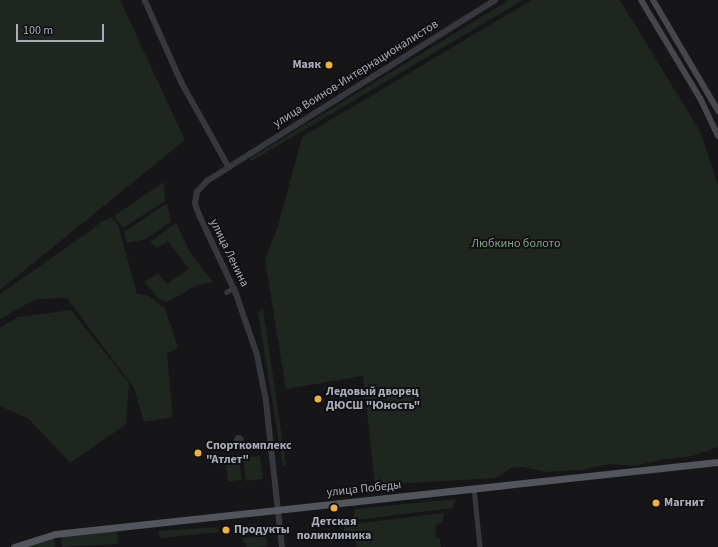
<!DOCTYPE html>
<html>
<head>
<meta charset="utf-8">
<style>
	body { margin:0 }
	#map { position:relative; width:718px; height:547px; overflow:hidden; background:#161618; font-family:"Source Sans 3",sans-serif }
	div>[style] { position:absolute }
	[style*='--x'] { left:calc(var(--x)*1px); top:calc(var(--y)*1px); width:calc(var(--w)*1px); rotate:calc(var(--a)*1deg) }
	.green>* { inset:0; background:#1e261f; transform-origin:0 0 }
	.water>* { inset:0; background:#2c353c }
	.round { border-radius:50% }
	.minor>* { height:4.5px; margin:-2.25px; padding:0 2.25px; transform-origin:2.25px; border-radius:2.25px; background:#37383d }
	.tertiary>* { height:5.5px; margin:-2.75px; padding:0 2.75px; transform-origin:2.75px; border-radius:2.75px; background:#37383d }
	.secondary>* { height:6px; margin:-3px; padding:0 3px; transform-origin:3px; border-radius:3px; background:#45474d }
	.primary>* { height:7px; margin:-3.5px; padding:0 3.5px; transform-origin:3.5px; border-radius:3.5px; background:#53555c }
	.dots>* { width:11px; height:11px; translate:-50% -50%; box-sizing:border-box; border:2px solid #111113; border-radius:50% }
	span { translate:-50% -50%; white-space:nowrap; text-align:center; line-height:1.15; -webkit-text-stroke:4px #111113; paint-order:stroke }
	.poi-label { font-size:12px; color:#a8adb8; font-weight:700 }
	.right { translate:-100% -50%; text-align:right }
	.left { translate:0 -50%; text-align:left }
	.street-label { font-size:12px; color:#a8adb8 }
	.park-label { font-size:12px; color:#7fa381 }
	.scale { position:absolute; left:16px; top:24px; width:88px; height:18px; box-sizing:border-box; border:2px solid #a8adb8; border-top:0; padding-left:5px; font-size:12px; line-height:14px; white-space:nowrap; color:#a8adb8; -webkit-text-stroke:3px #111113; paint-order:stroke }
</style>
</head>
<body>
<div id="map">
	<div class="green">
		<i style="clip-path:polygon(0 0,120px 0,185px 140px,0 290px)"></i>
		<i style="clip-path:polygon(509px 0,523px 0,252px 161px,249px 159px)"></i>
		<i style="clip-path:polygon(532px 0,620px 0,701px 133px,718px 185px,718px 447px,692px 456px,666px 459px,634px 466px,611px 464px,581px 470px,547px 472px,522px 467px,511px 468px,496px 478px,375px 485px,363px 376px,286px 389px,265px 260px,278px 226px,302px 137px)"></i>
		<i style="clip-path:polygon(164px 182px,165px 201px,123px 228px,114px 216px)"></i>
		<i style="clip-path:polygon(167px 203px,171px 222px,144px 240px,127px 243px,124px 232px)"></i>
		<i style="clip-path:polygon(111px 217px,118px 225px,137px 293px,149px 296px,165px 308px,178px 348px,167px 353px,173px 417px,144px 422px,134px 388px,67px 298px,36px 299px,0 319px,0 294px,100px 224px,87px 229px)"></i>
		<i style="clip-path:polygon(176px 223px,190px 252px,213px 282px,197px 285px,167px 302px,159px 299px,144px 282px,158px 273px,167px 284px,189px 269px,168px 241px,157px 248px,150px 242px)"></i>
		<i style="clip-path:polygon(263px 308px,286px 465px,283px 467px,258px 313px)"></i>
		<i style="clip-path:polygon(71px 310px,129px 383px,126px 424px,70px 463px,29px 419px,0 406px,0 328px,18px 317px)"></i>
		<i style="left:260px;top:456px;width:23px;height:17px;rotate:83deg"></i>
		<i style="left:239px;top:457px;width:23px;height:14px;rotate:83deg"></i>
		<i style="clip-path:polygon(456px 499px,452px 508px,356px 520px,353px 518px,355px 509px)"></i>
		<i style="clip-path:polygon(444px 513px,442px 523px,436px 524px,435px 536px,440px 539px,441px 547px,357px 547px,355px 541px,346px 539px,343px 525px)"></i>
		<i style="clip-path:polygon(256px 524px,262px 526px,262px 530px,238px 532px,237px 526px)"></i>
		<i style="clip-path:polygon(218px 527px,219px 532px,160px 538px,158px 531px)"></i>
		<i style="clip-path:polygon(117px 530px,118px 544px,62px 547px,61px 536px)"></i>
		<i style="clip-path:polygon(266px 535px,267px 546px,258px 547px,247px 547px,242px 538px)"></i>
		<i style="clip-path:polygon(54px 538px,55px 547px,25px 547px)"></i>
	</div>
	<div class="water">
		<i class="round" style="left:234px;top:435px;width:10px;height:10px"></i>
	</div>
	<div class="minor">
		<i style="--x:226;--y:292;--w:9;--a:-27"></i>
		<i style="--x:474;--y:488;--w:59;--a:84.2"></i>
	</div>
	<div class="tertiary">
		<i style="--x:145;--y:0;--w:91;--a:66"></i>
		<i style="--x:182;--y:83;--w:96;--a:60.8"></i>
		<i style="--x:282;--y:547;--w:147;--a:-96.3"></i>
		<i style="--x:266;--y:401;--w:47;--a:-101.1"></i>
		<i style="--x:257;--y:355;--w:65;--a:-109"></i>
		<i style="--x:236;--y:294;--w:87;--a:-115.1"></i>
		<i style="--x:199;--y:215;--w:12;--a:-110"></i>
		<i style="--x:195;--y:204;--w:12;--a:-81"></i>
		<i style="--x:197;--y:192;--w:15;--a:-48"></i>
		<i style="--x:207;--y:181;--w:26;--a:-32"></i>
		<i style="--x:229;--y:167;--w:314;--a:-32.1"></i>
	</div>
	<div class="secondary">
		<i style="--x:641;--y:0;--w:114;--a:59"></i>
		<i style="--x:700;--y:98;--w:42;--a:64.7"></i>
		<i style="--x:653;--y:0;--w:129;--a:59.6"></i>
	</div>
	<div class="primary">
		<i style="--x:14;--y:547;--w:43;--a:-17.6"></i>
		<i style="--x:55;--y:534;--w:667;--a:-6.2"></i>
	</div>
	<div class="dots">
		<i style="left:329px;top:65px;background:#f2b134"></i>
		<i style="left:318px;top:399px;background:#f2b134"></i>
		<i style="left:198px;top:453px;background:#f2b134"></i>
		<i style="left:656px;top:503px;background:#f2b134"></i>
		<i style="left:334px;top:508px;background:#f2b134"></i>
		<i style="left:226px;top:530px;background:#f2b134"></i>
	</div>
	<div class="poi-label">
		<span class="right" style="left:321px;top:65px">Маяк</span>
		<span class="left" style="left:326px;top:399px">Ледовый дворец<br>ДЮСШ "Юность"</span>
		<span class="left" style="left:206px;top:453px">Спорткомплекс<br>"Атлет"</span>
		<span class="left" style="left:664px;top:503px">Магнит</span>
		<span style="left:334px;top:529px">Детская<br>поликлиника</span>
		<span class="left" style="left:234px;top:530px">Продукты</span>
	</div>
	<div class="street-label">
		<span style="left:356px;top:74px;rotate:-32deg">улица Воинов-Интернационалистов</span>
		<span style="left:229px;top:253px;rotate:64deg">улица Ленина</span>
		<span style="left:364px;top:489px;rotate:-6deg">улица Победы</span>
	</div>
	<div class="park-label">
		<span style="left:516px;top:244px">Любкино болото</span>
	</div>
	<div class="scale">100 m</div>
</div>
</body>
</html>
